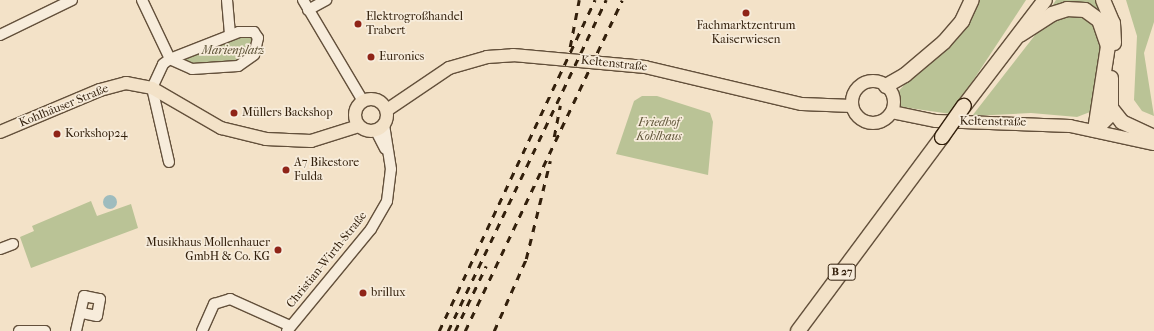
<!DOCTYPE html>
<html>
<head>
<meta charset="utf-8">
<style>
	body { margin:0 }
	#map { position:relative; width:1154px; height:331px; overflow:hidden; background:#f3e2c8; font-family:"IM FELL French Canon",serif }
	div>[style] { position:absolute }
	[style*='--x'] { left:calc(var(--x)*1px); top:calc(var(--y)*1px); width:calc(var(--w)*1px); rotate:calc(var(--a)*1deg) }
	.green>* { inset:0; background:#bac396 }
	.water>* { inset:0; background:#9ebcbe }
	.round { border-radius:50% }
	.roads { filter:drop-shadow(1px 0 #63503b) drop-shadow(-1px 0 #63503b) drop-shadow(0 1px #63503b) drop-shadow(0 -1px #63503b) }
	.minor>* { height:10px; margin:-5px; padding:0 5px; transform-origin:5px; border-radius:5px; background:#f7ecdb }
	.major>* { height:12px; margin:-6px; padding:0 6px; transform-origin:6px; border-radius:6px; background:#f3e2c8 }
	.major>.ring { margin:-6px; padding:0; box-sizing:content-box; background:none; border:12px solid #f3e2c8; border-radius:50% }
	.highway>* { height:14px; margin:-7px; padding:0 7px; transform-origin:7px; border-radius:7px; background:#f3e2c8 }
	.rail>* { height:2.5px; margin-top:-1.25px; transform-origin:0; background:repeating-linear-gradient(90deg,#33200c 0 7px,transparent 0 14px) }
	.bridges { filter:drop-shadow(1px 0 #33200c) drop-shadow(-1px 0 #33200c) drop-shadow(0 1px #33200c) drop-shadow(0 -1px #33200c) }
	.highway-bridge>* { height:14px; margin:-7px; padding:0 7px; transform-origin:7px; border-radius:7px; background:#f3e2c8 }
	.dots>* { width:11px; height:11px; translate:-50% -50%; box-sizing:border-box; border:2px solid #f7ecdb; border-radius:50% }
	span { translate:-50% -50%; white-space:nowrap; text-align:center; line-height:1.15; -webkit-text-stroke:3.5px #f7ecdb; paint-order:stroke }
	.shield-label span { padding:1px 3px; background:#f7ecdb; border:1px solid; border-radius:3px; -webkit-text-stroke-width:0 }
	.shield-label { font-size:11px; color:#33200c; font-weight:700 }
	.poi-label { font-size:12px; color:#33200c }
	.left { translate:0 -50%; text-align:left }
	.right { translate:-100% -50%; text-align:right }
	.park-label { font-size:12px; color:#5c5135; font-style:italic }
	.street-label { font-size:12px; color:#33200c }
</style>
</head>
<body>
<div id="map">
	<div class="green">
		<i style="clip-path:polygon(977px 0,1026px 0,951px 114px,902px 107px,897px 101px,898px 92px)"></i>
		<i style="clip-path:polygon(1056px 0,1098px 0,1104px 17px,1048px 12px)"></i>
		<i style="clip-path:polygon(1126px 0,1154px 0,1154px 22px,1144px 53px,1154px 116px,1142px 111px,1134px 100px,1137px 36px)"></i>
		<i style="clip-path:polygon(1063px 15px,1086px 15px,1103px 36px,1090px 112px,1077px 117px,1031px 113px,972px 116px,1039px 30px)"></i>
		<i style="clip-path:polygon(252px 34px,254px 48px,246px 51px,248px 58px,236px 63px,189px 65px,184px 57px)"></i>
		<i style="clip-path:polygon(642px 96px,657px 96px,710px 113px,713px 122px,708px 175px,616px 154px,634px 101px)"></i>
		<i style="clip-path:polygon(91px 201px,97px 216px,131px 204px,138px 228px,31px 268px,20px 237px,34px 231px,32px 226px)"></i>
	</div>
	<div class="water">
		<i class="round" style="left:103px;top:195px;width:14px;height:14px"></i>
	</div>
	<div class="roads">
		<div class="minor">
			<i style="--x:142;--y:0;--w:65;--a:64.6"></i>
			<i style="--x:227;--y:0;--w:35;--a:85"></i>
			<i style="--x:303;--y:0;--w:117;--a:59.3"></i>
			<i style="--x:308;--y:10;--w:21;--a:-29"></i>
			<i style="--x:0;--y:35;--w:80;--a:-25.9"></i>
			<i style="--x:376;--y:131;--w:20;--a:63"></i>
			<i style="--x:169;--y:162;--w:76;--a:-102.9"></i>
			<i style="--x:152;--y:88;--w:26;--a:-65"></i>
			<i style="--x:163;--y:64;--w:9;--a:-36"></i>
			<i style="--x:170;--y:59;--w:74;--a:-21.4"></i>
			<i style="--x:239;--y:32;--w:15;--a:0"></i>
			<i style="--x:254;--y:32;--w:7;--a:56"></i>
			<i style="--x:258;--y:38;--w:17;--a:103"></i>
			<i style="--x:254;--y:55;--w:19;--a:145"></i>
			<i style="--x:238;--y:66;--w:46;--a:176.3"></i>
			<i style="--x:192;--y:69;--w:24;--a:-156"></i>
			<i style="--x:0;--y:249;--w:14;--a:-21"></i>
			<i style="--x:19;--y:331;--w:26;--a:0"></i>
			<i style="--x:76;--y:331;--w:36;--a:-77"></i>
			<i style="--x:84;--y:296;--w:16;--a:11"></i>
			<i style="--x:100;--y:299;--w:17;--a:100"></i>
			<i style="--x:97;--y:316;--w:16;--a:-169"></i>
			<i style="--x:202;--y:331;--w:30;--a:-66"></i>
			<i style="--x:214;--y:304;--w:17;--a:-17"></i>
			<i style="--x:230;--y:299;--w:66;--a:24.2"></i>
			<i style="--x:287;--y:331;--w:132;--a:-50.5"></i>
			<i style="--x:371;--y:229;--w:32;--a:-60"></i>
			<i style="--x:387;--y:201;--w:32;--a:-83"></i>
			<i style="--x:391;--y:169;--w:45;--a:-99"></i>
		</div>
		<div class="major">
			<i class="ring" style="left:852px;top:81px;width:30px;height:30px"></i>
			<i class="ring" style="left:355px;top:99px;width:20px;height:20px"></i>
			<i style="--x:387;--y:110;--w:75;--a:-34.1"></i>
			<i style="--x:449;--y:68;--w:40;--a:-16"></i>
			<i style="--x:487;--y:57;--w:26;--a:-4"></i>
			<i style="--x:513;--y:55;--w:133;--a:5.2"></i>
			<i style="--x:645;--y:67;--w:161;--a:13.3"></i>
			<i style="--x:802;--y:104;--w:50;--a:2.3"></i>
			<i style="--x:892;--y:112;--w:45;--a:11.6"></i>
			<i style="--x:936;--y:121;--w:134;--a:2.1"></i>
			<i style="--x:1070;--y:126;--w:86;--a:12.1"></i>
			<i style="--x:0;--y:132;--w:108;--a:-22.8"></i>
			<i style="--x:100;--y:90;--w:27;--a:-15"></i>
			<i style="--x:126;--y:83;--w:26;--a:11"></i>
			<i style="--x:152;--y:88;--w:80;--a:30.1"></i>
			<i style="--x:221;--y:128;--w:46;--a:13.7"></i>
			<i style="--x:266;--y:139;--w:45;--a:2.5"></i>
			<i style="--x:311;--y:141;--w:50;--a:-17.4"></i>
		</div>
		<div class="highway">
			<i style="--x:1103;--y:0;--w:25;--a:67"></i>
			<i style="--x:1113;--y:23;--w:20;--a:87"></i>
			<i style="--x:1020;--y:35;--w:38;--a:-33"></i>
			<i style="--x:1052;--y:14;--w:16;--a:-18"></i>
			<i style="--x:1067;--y:9;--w:18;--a:3"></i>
			<i style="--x:1085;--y:10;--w:17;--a:36"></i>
			<i style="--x:1099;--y:20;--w:28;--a:71"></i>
			<i style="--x:1108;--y:46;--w:85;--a:98.8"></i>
			<i style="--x:886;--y:86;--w:22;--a:-30"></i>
			<i style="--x:905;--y:75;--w:51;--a:-40.2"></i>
			<i style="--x:944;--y:42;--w:28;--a:-49"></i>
			<i style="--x:962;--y:21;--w:23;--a:-65"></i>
			<i style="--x:964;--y:106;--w:133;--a:-52.6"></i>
			<i style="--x:1111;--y:108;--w:18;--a:52"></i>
			<i style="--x:1122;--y:122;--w:35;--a:25"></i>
			<i style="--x:1095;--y:130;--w:23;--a:-45"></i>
			<i style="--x:1111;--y:114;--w:36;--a:-90"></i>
			<i style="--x:798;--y:331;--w:242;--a:-53.4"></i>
		</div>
	</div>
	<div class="rail">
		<i style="--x:570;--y:47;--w:48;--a:-79.2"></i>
		<i style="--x:554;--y:137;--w:32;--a:-79"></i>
		<i style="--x:439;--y:331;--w:366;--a:-64.8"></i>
		<i style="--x:448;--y:331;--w:367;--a:-64.5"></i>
		<i style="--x:455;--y:331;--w:72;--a:-64.5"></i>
		<i style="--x:465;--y:331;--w:366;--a:-64.6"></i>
		<i style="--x:494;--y:331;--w:79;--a:-66"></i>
		<i style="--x:526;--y:259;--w:101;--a:-76.2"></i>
	</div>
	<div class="bridges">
		<div class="highway-bridge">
			<i style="--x:942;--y:137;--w:38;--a:-55"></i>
		</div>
	</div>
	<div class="dots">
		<i style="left:746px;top:13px;background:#8f2418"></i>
		<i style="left:358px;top:24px;background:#8f2418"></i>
		<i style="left:371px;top:57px;background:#8f2418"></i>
		<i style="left:234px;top:113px;background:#8f2418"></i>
		<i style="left:57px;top:134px;background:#8f2418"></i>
		<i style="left:286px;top:170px;background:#8f2418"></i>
		<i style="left:278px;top:250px;background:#8f2418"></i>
		<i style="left:363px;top:293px;background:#8f2418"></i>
	</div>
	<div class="shield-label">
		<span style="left:842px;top:272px">B 27</span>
	</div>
	<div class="poi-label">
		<span class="left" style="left:366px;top:24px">Elektrogroßhandel<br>Trabert</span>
		<span style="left:746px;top:33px">Fachmarktzentrum<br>Kaiserwiesen</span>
		<span class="left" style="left:379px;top:57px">Euronics</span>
		<span class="left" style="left:242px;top:113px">Müllers Backshop</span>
		<span class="left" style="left:65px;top:134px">Korkshop24</span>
		<span class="left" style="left:294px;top:170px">A7 Bikestore<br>Fulda</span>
		<span class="right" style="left:270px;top:250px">Musikhaus Mollenhauer<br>GmbH &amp; Co. KG</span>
		<span class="left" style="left:371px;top:293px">brillux</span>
	</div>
	<div class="park-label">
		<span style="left:233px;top:51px">Marienplatz</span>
		<span style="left:659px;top:130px">Friedhof<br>Kohlhaus</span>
	</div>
	<div class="street-label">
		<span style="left:614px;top:64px;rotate:6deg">Keltenstraße</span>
		<span style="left:64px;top:106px;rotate:-22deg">Kohlhäuser Straße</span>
		<span style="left:993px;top:122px;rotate:1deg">Keltenstraße</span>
		<span style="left:327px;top:260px;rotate:-51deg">Christian-Wirth-Straße</span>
	</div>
</div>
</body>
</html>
